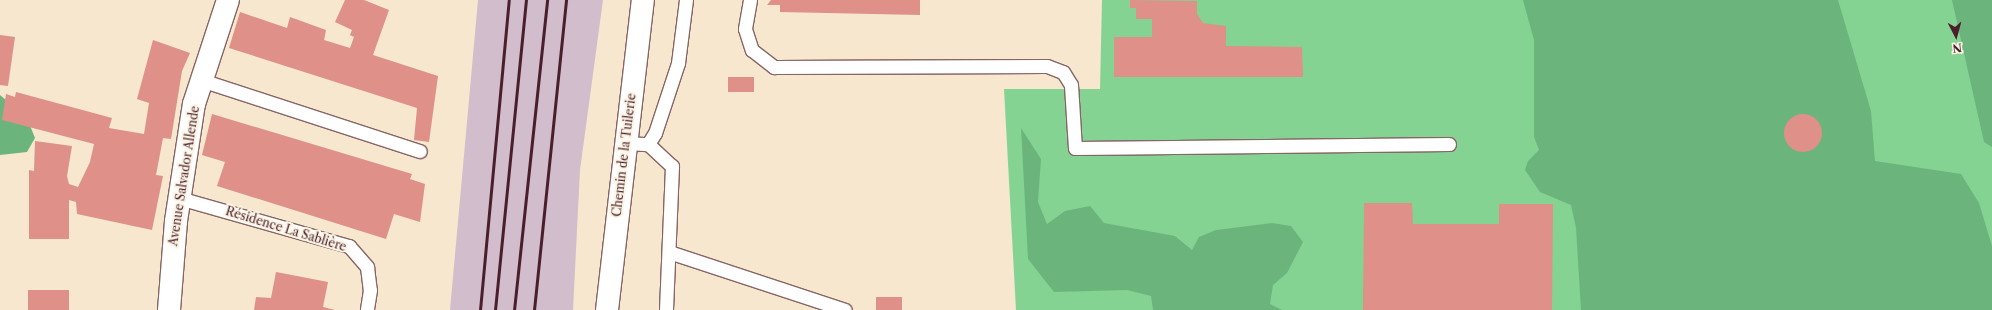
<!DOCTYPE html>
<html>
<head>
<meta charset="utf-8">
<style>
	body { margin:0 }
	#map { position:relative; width:1992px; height:310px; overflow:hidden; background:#f7e7cf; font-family:"Libre Caslon Text",serif }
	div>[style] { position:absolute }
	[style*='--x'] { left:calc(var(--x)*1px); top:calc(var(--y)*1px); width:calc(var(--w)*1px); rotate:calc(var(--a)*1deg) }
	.industrial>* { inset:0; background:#d1bdcb }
	.green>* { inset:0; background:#84d393 }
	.forest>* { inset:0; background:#6bb57d }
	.building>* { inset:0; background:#de9089; transform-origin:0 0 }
	.round { border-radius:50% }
	.roads { filter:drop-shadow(1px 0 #876564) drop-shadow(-1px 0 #876564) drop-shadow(0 1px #876564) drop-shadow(0 -1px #876564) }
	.lane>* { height:13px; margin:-6.5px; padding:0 6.5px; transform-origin:6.5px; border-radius:6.5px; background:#fff }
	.street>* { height:22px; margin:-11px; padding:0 11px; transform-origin:11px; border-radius:11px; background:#fff }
	.secondary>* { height:22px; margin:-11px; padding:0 11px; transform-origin:11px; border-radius:11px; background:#fff }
	.rail>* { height:3px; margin:-1.5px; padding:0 1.5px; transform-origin:1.5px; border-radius:1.5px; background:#4a1f2b }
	span { translate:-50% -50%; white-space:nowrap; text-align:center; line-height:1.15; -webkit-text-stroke:4px #fcf5e5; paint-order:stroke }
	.street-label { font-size:12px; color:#4a1f2b }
	.north { position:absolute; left:1936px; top:16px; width:40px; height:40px; -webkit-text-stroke:3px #fcf5e5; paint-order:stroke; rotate:174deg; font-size:11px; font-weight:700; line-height:16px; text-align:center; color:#4a1f2b }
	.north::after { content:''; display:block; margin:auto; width:14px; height:18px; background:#4a1f2b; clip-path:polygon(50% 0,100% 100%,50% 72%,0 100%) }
</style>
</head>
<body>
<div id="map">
	<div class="industrial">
		<i style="clip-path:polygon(478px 0,603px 0,580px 170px,573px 310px,450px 310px)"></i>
	</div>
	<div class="green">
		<i style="clip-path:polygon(1102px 0,1992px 0,1992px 310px,1016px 310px,1004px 89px,1100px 89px)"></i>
	</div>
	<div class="forest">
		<i style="clip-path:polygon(1523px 0,1838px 0,1871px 111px,1875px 161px,1961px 174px,1979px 203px,1992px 246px,1992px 310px,1581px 310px,1576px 228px,1571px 205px,1540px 192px,1525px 170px,1528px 161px,1539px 150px,1534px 137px,1534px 40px)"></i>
		<i style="clip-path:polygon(1952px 0,1992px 0,1992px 147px,1984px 142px)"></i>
		<i style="clip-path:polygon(0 95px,27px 118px,35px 138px,27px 152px,0 155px)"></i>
		<i style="clip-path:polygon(1021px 128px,1041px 159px,1038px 202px,1047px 224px,1065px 211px,1090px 206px,1104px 223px,1175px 236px,1192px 250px,1199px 237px,1216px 230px,1272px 223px,1291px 226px,1303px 242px,1287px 273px,1273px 285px,1270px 304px,1282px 310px,1153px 310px,1151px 296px,1127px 290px,1054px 292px,1028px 259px)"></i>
	</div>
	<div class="building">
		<i style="clip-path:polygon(345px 0,364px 0,389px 10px,373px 55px,438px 76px,429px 142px,414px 140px,417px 108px,229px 48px,240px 12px,287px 28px,290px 17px,326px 30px,324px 40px,350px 48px,354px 37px,350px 35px,352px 30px,335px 22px)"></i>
		<i style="clip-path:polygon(771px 0,920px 0,920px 15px,780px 12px,780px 5px,767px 5px)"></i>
		<i style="clip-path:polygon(1130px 0,1197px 1px,1197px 14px,1203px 23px,1226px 26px,1226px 46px,1302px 47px,1303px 77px,1114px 77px,1114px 37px,1152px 37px,1152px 19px,1136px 19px,1136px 8px,1130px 8px)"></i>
		<i style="clip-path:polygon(0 35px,15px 37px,8px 86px,0 85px)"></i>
		<i style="clip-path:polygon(153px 40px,190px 53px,182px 71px,171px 139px,163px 138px,156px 175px,163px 176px,152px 230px,77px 214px,76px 202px,69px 200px,69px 239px,29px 239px,29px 170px,34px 171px,35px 141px,72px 146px,67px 176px,69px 184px,78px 187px,90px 162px,94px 144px,2px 120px,6px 94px,15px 97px,16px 92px,112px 118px,109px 128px,144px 134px,149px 103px,137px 99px)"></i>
		<i style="left:728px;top:77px;width:26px;height:15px"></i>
		<i style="clip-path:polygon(212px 114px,412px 174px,410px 179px,425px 184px,420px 222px,394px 214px,386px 239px,217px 186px,225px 162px,202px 155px)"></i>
		<i class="round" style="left:1784px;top:114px;width:38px;height:38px"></i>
		<i style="clip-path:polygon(1364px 203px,1412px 203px,1413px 224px,1499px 224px,1499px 204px,1553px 204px,1552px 310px,1363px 310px)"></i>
		<i style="clip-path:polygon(276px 272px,328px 282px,323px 307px,335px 310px,254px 310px,256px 297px,271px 298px)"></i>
		<i style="left:28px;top:290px;width:41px;height:20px"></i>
		<i style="left:902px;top:297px;width:13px;height:26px;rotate:90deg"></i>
	</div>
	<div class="roads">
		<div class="lane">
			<i style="--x:750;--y:0;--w:29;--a:100"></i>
			<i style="--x:745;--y:29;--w:22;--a:72"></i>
			<i style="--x:752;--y:50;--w:28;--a:38"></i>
			<i style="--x:774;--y:67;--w:273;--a:-0.2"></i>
			<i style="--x:1047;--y:66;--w:17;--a:21"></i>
			<i style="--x:1063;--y:72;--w:15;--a:58"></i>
			<i style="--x:1071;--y:85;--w:63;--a:86.4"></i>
			<i style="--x:1075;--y:148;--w:374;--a:-0.6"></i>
			<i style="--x:201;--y:80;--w:230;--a:18"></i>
			<i style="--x:626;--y:143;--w:22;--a:3"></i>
			<i style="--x:648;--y:144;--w:13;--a:-58"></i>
			<i style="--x:655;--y:133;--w:74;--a:-71.8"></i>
			<i style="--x:678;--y:63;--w:64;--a:-82.8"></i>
			<i style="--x:648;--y:144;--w:33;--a:43"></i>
			<i style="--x:672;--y:166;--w:144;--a:92.4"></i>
			<i style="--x:179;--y:198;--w:177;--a:15.8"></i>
			<i style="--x:349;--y:246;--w:28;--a:49"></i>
			<i style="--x:367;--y:267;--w:23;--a:83"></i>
			<i style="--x:370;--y:290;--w:20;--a:99"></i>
			<i style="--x:669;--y:252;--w:185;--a:18.2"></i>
		</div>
		<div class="street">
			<i style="--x:607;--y:310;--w:312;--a:-83.4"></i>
		</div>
		<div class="secondary">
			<i style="--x:169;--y:310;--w:89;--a:-85.5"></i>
			<i style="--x:176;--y:221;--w:118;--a:-81.3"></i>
			<i style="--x:194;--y:104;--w:109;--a:-71.9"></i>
		</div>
	</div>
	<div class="rail">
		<i style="--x:480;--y:310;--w:311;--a:-84.7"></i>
		<i style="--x:495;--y:310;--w:312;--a:-84.3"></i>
		<i style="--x:514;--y:310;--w:312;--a:-83.9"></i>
		<i style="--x:534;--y:310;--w:312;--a:-84.1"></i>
	</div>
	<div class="street-label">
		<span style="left:624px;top:155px;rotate:-83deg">Chemin de la Tuilerie</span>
		<span style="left:184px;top:176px;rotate:-81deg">Avenue Salvador Allende</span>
		<span style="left:286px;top:229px;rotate:17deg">Résidence La Sablière</span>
	</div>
	<div class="north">N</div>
</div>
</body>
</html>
